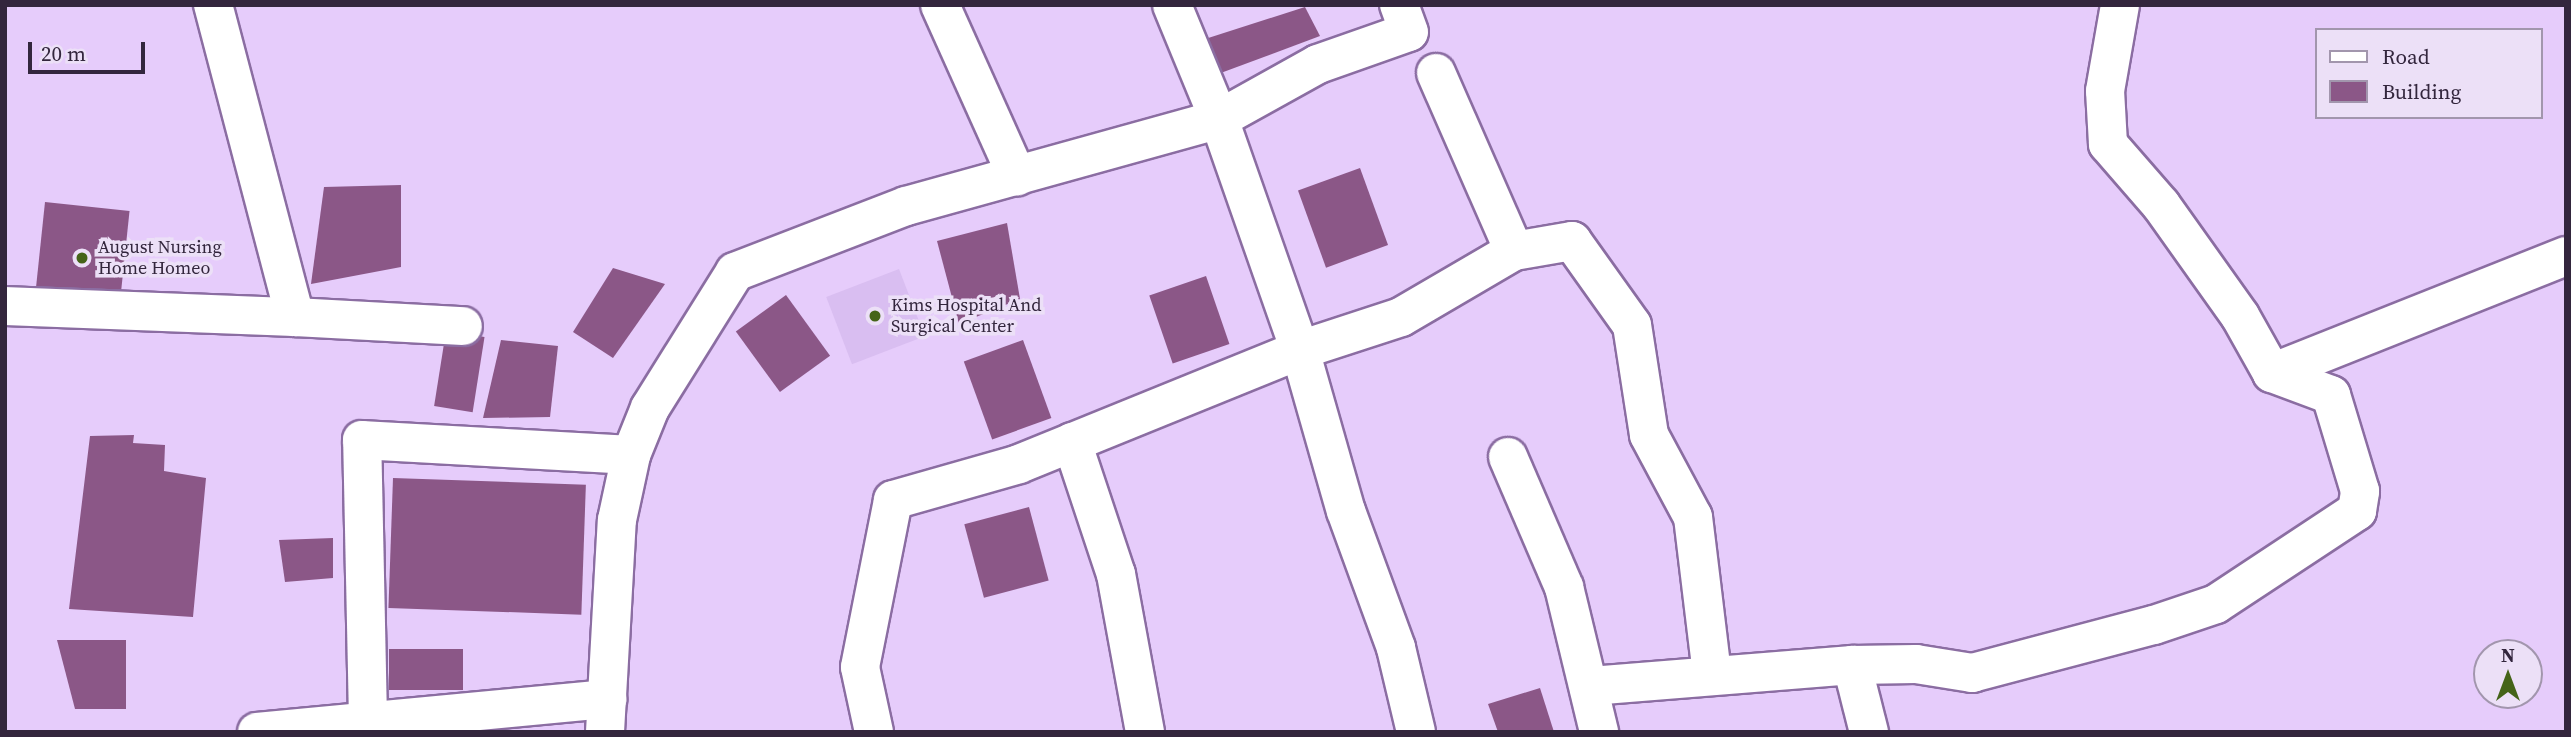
<!DOCTYPE html>
<html>
<head>
<meta charset="utf-8">
<style>
	body { margin:0 }
	#map { position:relative; width:2571px; height:737px; overflow:hidden; background:#e6ccfb; font-family:"Source Serif 4",serif }
	div>[style] { position:absolute }
	[style*='--x'] { left:calc(var(--x)*1px); top:calc(var(--y)*1px); width:calc(var(--w)*1px); rotate:calc(var(--a)*1deg) }
	.built>* { inset:0; background:#d9bef1; transform-origin:0 0 }
	.building>* { inset:0; background:#8b5787; transform-origin:0 0 }
	.roads { filter:drop-shadow(2px 0 #8b6da2) drop-shadow(-2px 0 #8b6da2) drop-shadow(0 2px #8b6da2) drop-shadow(0 -2px #8b6da2) }
	.minor>* { height:38px; margin:-19px; padding:0 19px; transform-origin:19px; border-radius:19px; background:#fff }
	.dots>* { width:19px; height:19px; translate:-50% -50%; box-sizing:border-box; border:4px solid #ece0f7; border-radius:50% }
	span { translate:-50% -50%; white-space:nowrap; text-align:center; line-height:1.15; -webkit-text-stroke:7px #ece0f7; paint-order:stroke }
	.poi-label { font-size:18px; color:#33263d }
	.left { translate:0 -50%; text-align:left }
	.frame { position:absolute; inset:0; border:7px solid #33263d; pointer-events:none }
	.legend { position:absolute; left:2315px; top:28px; width:228px; height:91px; box-sizing:border-box; background:#ece0f7; border:2px solid #a296ad; margin:0; padding:9px 12px; list-style:none; font-size:21px; color:#33263d }
	.legend li { display:flex; align-items:center; gap:14px; height:35px }
	.legend b { width:35px; border:2px solid #a296ad }
	.north { position:absolute; left:2473px; top:639px; width:70px; height:70px; box-sizing:border-box; background:#ece0f7; border:2px solid #a296ad; border-radius:50%; rotate:0deg; font-size:19px; font-weight:700; line-height:28px; text-align:center; color:#33263d }
	.north::after { content:''; display:block; margin:auto; width:24px; height:32px; background:#456419; clip-path:polygon(50% 0,100% 100%,50% 72%,0 100%) }
	.scale { position:absolute; left:28px; top:42px; width:117px; height:32px; box-sizing:border-box; border:4px solid #33263d; border-top:0; padding-left:9px; font-size:21px; line-height:24px; white-space:nowrap; color:#33263d; -webkit-text-stroke:5px #ece0f7; paint-order:stroke }
</style>
</head>
<body>
<div id="map">
	<div class="built">
		<i style="left:899px;top:269px;width:72px;height:78px;rotate:69deg"></i>
	</div>
	<div class="building">
		<i style="clip-path:polygon(1305px 7px,1320px 36px,1218px 74px,1202px 40px)"></i>
		<i style="left:1360px;top:168px;width:82px;height:66px;rotate:70deg"></i>
		<i style="clip-path:polygon(401px 185px,401px 267px,311px 284px,324px 187px)"></i>
		<i style="left:45px;top:202px;width:85px;height:93px;rotate:6deg"></i>
		<i style="clip-path:polygon(1007px 223px,1020px 299px,959px 324px,937px 241px)"></i>
		<i style="clip-path:polygon(613px 268px,665px 284px,613px 358px,573px 332px)"></i>
		<i style="left:1206px;top:276px;width:72px;height:60px;rotate:71deg"></i>
		<i style="left:786px;top:295px;width:75px;height:62px;rotate:54deg"></i>
		<i style="left:446px;top:331px;width:39px;height:76px;rotate:9deg"></i>
		<i style="clip-path:polygon(501px 340px,558px 346px,550px 417px,483px 418px)"></i>
		<i style="left:1023px;top:340px;width:83px;height:63px;rotate:70deg"></i>
		<i style="clip-path:polygon(134px 435px,133px 443px,165px 445px,164px 471px,206px 478px,193px 617px,69px 609px,90px 436px)"></i>
		<i style="left:393px;top:478px;width:193px;height:130px;rotate:2deg"></i>
		<i style="left:1029px;top:507px;width:76px;height:67px;rotate:75deg"></i>
		<i style="clip-path:polygon(333px 538px,333px 578px,285px 582px,279px 540px)"></i>
		<i style="clip-path:polygon(57px 640px,126px 640px,126px 709px,75px 709px)"></i>
		<i style="left:463px;top:649px;width:41px;height:74px;rotate:90deg"></i>
		<i style="clip-path:polygon(1540px 688px,1554px 732px,1498px 732px,1488px 704px)"></i>
	</div>
	<div class="roads">
		<div class="minor">
			<i style="--x:940;--y:5;--w:188;--a:65.8"></i>
			<i style="--x:1172;--y:5;--w:123;--a:67.6"></i>
			<i style="--x:1219;--y:119;--w:245;--a:70.7"></i>
			<i style="--x:1300;--y:350;--w:167;--a:74.1"></i>
			<i style="--x:1346;--y:511;--w:146;--a:69.9"></i>
			<i style="--x:1396;--y:648;--w:86;--a:76.6"></i>
			<i style="--x:1436;--y:73;--w:194;--a:66.3"></i>
			<i style="--x:5;--y:306;--w:290;--a:2.2"></i>
			<i style="--x:295;--y:317;--w:323;--a:-104.7"></i>
			<i style="--x:295;--y:317;--w:168;--a:3.1"></i>
			<i style="--x:2272;--y:373;--w:316;--a:-21.7"></i>
			<i style="--x:1072;--y:442;--w:139;--a:71.6"></i>
			<i style="--x:1116;--y:574;--w:161;--a:79.6"></i>
			<i style="--x:1508;--y:457;--w:142;--a:66.7"></i>
			<i style="--x:1564;--y:587;--w:149;--a:76.4"></i>
			<i style="--x:1852;--y:665;--w:64;--a:-0.9"></i>
			<i style="--x:1916;--y:664;--w:57;--a:9.1"></i>
			<i style="--x:1972;--y:673;--w:188;--a:-14.8"></i>
			<i style="--x:2154;--y:625;--w:65;--a:-18.7"></i>
			<i style="--x:2216;--y:604;--w:169;--a:-33.4"></i>
			<i style="--x:2357;--y:511;--w:20;--a:-81"></i>
			<i style="--x:2360;--y:491;--w:100;--a:-106.8"></i>
			<i style="--x:2331;--y:395;--w:63;--a:-159.6"></i>
			<i style="--x:2272;--y:373;--w:65;--a:-119.3"></i>
			<i style="--x:2240;--y:316;--w:136;--a:-125.4"></i>
			<i style="--x:2161;--y:205;--w:81;--a:-131"></i>
			<i style="--x:2108;--y:144;--w:53;--a:-93.2"></i>
			<i style="--x:2105;--y:91;--w:87;--a:-80.1"></i>
			<i style="--x:1591;--y:686;--w:262;--a:-4.6"></i>
			<i style="--x:1852;--y:665;--w:69;--a:75.8"></i>
			<i style="--x:368;--y:719;--w:279;--a:-91.2"></i>
			<i style="--x:362;--y:440;--w:269;--a:3.2"></i>
			<i style="--x:257;--y:732;--w:352;--a:-5.4"></i>
			<i style="--x:605;--y:732;--w:212;--a:-86.8"></i>
			<i style="--x:617;--y:520;--w:66;--a:-77.8"></i>
			<i style="--x:631;--y:455;--w:51;--a:-68"></i>
			<i style="--x:650;--y:408;--w:160;--a:-58"></i>
			<i style="--x:735;--y:272;--w:183;--a:-21.1"></i>
			<i style="--x:906;--y:206;--w:325;--a:-15.5"></i>
			<i style="--x:1219;--y:119;--w:113;--a:-29.1"></i>
			<i style="--x:1318;--y:64;--w:96;--a:-19.4"></i>
			<i style="--x:1409;--y:32;--w:29;--a:-110"></i>
			<i style="--x:874;--y:732;--w:66;--a:-102.2"></i>
			<i style="--x:860;--y:667;--w:170;--a:-78.8"></i>
			<i style="--x:893;--y:500;--w:131;--a:-15.9"></i>
			<i style="--x:1019;--y:464;--w:303;--a:-22.1"></i>
			<i style="--x:1300;--y:350;--w:106;--a:-18.1"></i>
			<i style="--x:1401;--y:317;--w:131;--a:-30.3"></i>
			<i style="--x:1514;--y:251;--w:59;--a:-9.8"></i>
			<i style="--x:1572;--y:241;--w:103;--a:54.5"></i>
			<i style="--x:1632;--y:325;--w:111;--a:81.2"></i>
			<i style="--x:1649;--y:435;--w:93;--a:61.8"></i>
			<i style="--x:1693;--y:517;--w:157;--a:83.1"></i>
		</div>
	</div>
	<div class="dots">
		<i style="left:82px;top:258px;background:#456419"></i>
		<i style="left:875px;top:316px;background:#456419"></i>
	</div>
	<div class="poi-label">
		<span class="left" style="left:98px;top:258px">August Nursing<br>Home Homeo</span>
		<span class="left" style="left:891px;top:316px">Kims Hospital And<br>Surgical Center</span>
	</div>
	<div class="frame"></div>
	<ul class="legend">
	<li><b style="height:9px;background:#fff"></b>Road</li>
	<li><b style="height:19px;background:#8b5787"></b>Building</li>
	</ul>
	<div class="north">N</div>
	<div class="scale">20 m</div>
</div>
</body>
</html>
